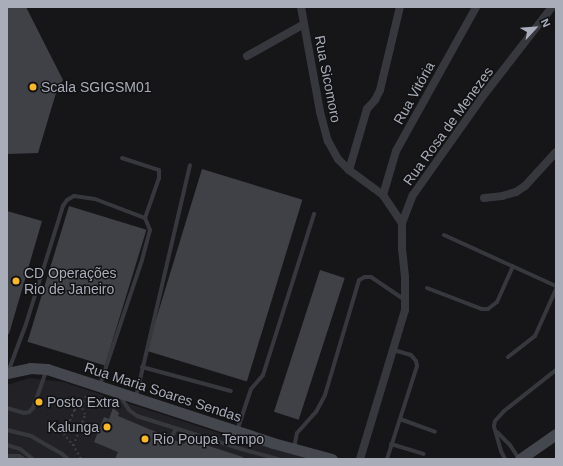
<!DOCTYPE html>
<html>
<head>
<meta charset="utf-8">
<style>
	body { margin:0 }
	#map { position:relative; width:563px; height:466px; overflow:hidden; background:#161618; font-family:Helvetica,sans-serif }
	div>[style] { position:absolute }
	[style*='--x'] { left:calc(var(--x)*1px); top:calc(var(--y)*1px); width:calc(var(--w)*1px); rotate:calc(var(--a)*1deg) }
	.built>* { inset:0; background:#222226 }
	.building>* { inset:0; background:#404146; transform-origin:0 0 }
	.path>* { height:1.5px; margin-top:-0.75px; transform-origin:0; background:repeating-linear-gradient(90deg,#3d3f45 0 2px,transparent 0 5px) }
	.lane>* { height:4px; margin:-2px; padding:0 2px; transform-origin:2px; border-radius:2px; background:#37383e }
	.street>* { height:8px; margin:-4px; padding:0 4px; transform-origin:4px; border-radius:4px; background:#37383e }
	.secondary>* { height:11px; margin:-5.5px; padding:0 5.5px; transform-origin:5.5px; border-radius:5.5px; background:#45474e }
	.dots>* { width:11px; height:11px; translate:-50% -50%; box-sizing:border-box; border:2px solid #111113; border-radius:50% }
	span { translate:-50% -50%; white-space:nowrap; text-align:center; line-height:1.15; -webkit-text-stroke:3px #111113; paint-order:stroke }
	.street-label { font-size:14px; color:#a8adb9 }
	.poi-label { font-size:14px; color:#a8adb9 }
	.left { translate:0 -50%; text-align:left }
	.right { translate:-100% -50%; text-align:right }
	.frame { position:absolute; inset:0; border:8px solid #a8adb9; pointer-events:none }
	.north { position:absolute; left:515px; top:8px; width:40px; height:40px; -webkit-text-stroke:3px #111113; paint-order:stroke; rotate:64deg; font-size:11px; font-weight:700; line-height:16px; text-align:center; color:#a8adb9 }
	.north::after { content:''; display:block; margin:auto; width:14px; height:18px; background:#a8adb9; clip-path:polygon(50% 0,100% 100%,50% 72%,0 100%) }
</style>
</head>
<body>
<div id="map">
	<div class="built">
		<i style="clip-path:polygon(29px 378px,63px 382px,228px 436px,313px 459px,7px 459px,7px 385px)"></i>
	</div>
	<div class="building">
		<i style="clip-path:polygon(7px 7px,26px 7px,63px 80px,56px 93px,38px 153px,7px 154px)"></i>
		<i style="left:202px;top:169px;width:105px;height:190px;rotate:17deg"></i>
		<i style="left:69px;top:206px;width:81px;height:142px;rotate:17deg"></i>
		<i style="clip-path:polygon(7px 211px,42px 221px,9px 334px,7px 334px)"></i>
		<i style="left:320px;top:270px;width:26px;height:149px;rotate:18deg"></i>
		<i style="clip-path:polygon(113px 408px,119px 413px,118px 416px,168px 437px,170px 441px,174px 440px,184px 444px,187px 439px,243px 457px,243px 459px,115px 459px,118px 452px,94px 442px,104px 417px,109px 419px)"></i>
	</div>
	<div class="path">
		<i style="--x:73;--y:446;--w:33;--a:-69"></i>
		<i style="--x:85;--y:415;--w:9;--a:-117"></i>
		<i style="--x:81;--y:459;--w:19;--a:-122"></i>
		<i style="--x:71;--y:443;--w:11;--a:-131"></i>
		<i style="--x:64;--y:435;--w:27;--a:-68"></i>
		<i style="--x:74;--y:410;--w:8;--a:-23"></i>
		<i style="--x:81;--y:407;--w:15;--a:-67"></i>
	</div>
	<div class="lane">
		<i style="--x:122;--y:158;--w:39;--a:18"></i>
		<i style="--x:159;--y:170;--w:8;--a:90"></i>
		<i style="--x:159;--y:178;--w:42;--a:109.3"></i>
		<i style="--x:444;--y:235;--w:123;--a:24.5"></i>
		<i style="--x:427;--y:288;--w:59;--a:20.9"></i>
		<i style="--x:482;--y:309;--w:6;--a:0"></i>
		<i style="--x:488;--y:309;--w:11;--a:-38"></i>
		<i style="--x:497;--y:302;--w:39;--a:-66"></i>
		<i style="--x:508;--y:357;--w:34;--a:-38"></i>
		<i style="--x:535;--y:336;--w:51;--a:-65.9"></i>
		<i style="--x:142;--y:367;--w:92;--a:15.1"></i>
		<i style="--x:8;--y:372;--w:51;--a:-69.4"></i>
		<i style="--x:26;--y:324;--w:124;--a:-72.6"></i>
		<i style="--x:63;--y:206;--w:7;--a:-56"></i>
		<i style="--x:67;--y:200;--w:8;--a:-30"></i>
		<i style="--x:74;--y:196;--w:21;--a:8"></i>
		<i style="--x:95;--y:199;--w:53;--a:20.8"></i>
		<i style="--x:145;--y:218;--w:13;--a:67"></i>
		<i style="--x:150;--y:230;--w:31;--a:105"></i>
		<i style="--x:142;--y:260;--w:132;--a:108.6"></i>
		<i style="--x:120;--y:396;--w:17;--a:57"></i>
		<i style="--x:129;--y:410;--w:10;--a:37"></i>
		<i style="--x:137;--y:416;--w:109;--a:17.6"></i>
		<i style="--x:241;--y:449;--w:39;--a:15"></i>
		<i style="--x:136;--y:397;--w:238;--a:-76.9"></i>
		<i style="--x:7;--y:408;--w:18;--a:16"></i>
		<i style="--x:24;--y:413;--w:5;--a:-11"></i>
		<i style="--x:29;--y:412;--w:6;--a:-45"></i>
		<i style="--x:33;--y:408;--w:41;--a:-70.3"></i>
		<i style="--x:400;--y:419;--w:37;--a:20"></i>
		<i style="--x:7;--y:430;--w:25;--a:14"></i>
		<i style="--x:31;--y:436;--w:36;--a:30"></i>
		<i style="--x:62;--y:454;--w:8;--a:40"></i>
		<i style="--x:237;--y:431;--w:44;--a:-71.6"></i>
		<i style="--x:251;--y:389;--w:18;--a:-49"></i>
		<i style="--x:263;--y:375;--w:169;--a:-72.4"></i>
		<i style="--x:497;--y:432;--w:18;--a:45"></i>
		<i style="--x:510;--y:445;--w:17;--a:57"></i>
		<i style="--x:171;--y:438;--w:10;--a:-61"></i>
		<i style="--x:391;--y:444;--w:34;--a:17"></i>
		<i style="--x:7;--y:445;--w:14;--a:17"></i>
		<i style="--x:20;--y:449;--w:16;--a:38"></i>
		<i style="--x:294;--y:448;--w:15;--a:-79"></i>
		<i style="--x:297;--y:433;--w:28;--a:-48"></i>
		<i style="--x:316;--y:412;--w:19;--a:-62"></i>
		<i style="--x:325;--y:395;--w:120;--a:-73.5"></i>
		<i style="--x:359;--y:280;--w:7;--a:-27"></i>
		<i style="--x:365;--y:277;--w:6;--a:0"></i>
		<i style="--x:371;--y:277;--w:41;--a:34.1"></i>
		<i style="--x:7;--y:456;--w:12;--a:0"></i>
		<i style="--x:19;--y:456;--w:6;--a:31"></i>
		<i style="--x:387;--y:459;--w:98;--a:-72.1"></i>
		<i style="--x:417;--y:366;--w:5;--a:-101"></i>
		<i style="--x:416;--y:361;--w:8;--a:-130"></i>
		<i style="--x:411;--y:355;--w:18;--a:-164"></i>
		<i style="--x:505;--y:459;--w:9;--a:-117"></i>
		<i style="--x:501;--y:451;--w:26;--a:-106"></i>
		<i style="--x:494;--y:426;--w:5;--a:-79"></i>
		<i style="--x:495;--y:421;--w:13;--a:-48"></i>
		<i style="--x:504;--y:411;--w:66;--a:-38.3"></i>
	</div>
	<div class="street">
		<i style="--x:301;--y:7;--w:107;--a:79.7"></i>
		<i style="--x:320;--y:112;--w:30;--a:75"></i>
		<i style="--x:328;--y:141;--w:21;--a:61"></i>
		<i style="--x:338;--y:159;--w:16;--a:45"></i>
		<i style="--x:349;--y:170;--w:42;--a:36.3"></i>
		<i style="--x:383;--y:195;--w:34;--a:56"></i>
		<i style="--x:247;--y:56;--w:65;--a:-29.3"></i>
		<i style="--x:349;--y:170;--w:64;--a:-73.6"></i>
		<i style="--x:367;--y:109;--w:12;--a:-48"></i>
		<i style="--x:375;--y:100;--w:11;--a:-63"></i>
		<i style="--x:380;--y:90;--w:85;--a:-76.5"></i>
		<i style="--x:383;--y:195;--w:46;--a:-73.5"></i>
		<i style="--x:396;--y:151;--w:165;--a:-60.9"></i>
		<i style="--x:484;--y:198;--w:18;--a:-6"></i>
		<i style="--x:502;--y:196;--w:15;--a:-16"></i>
		<i style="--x:516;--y:192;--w:11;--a:-34"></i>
		<i style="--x:525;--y:186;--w:46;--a:-47.6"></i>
		<i style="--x:360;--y:459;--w:156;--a:-73.2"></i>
		<i style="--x:405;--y:310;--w:33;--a:-90"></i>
		<i style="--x:405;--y:277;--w:27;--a:-96"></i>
		<i style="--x:402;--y:250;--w:27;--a:-90"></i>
		<i style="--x:402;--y:223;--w:30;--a:-69"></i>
		<i style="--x:413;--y:195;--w:121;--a:-54.7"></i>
		<i style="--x:483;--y:96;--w:113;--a:-52.2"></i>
	</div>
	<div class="secondary">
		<i style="--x:7;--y:373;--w:24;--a:-12"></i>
		<i style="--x:30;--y:368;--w:17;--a:3"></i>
		<i style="--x:47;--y:369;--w:238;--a:18.1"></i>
		<i style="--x:273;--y:443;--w:61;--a:15.2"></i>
		<i style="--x:520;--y:459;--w:44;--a:-34.8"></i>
	</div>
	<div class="dots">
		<i style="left:33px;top:87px;background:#f8b82e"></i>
		<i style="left:16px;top:281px;background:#f8b82e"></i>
		<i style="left:39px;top:402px;background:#f8b82e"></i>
		<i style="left:107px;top:427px;background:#f8b82e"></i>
		<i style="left:145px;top:439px;background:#f8b82e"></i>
	</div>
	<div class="street-label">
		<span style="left:328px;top:79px;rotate:79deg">Rua Sicomoro</span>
		<span style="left:414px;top:93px;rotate:-61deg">Rua Vitória</span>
		<span style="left:448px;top:126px;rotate:-54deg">Rua Rosa de Menezes</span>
		<span style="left:163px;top:392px;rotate:18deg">Rua Maria Soares Sendas</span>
	</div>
	<div class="poi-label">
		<span class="left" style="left:41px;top:87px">Scala SGIGSM01</span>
		<span class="left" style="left:24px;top:281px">CD Operações<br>Rio de Janeiro</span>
		<span class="left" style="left:47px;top:402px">Posto Extra</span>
		<span class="right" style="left:99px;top:427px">Kalunga</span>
		<span class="left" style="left:153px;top:439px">Rio Poupa Tempo</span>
	</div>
	<div class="frame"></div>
	<div class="north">N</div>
</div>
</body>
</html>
